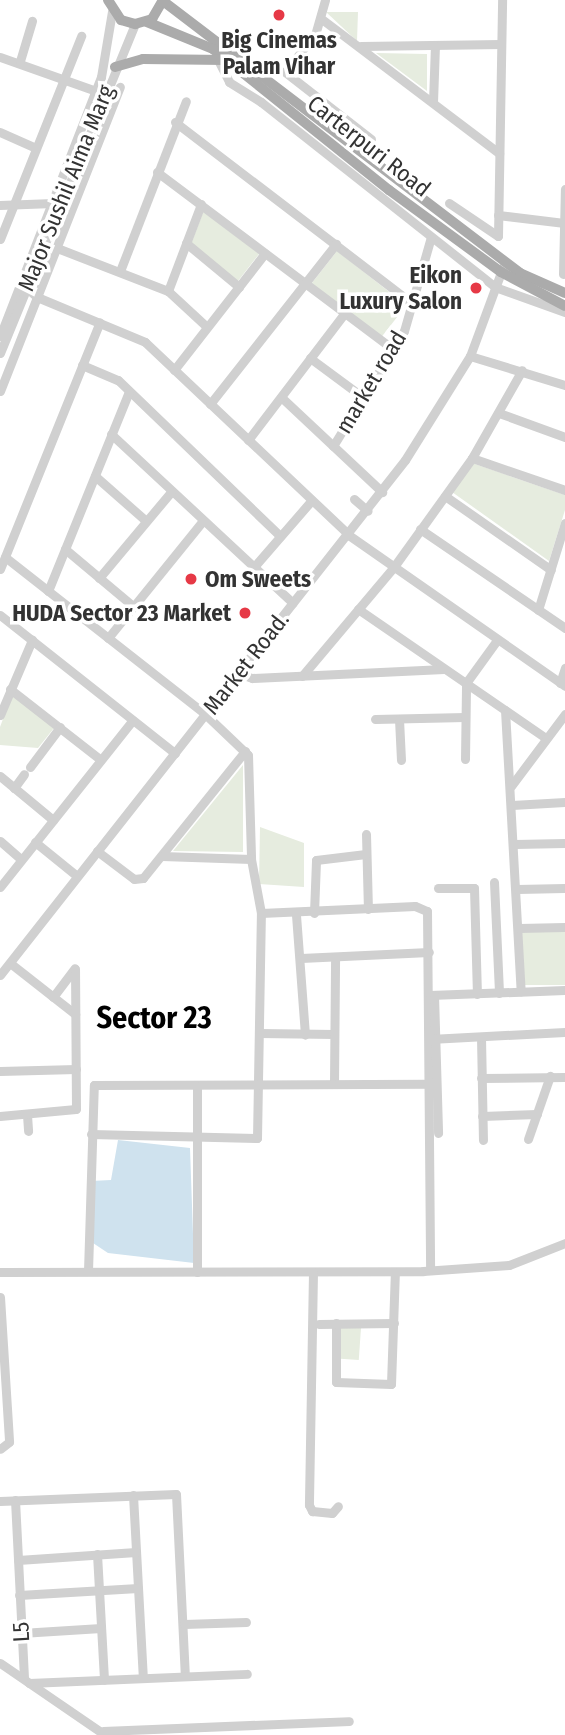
<!DOCTYPE html>
<html>
<head>
<meta charset="utf-8">
<style>
	body { margin:0 }
	#map { position:relative; width:565px; height:1735px; overflow:hidden; background:#fff; font-family:"Fira Sans Condensed",sans-serif }
	div>[style] { position:absolute }
	[style*='--x'] { left:calc(var(--x)*1px); top:calc(var(--y)*1px); width:calc(var(--w)*1px); rotate:calc(var(--a)*1deg) }
	.green>* { inset:0; background:#e6ecdf; transform-origin:0 0 }
	.water>* { inset:0; background:#cfe2ee }
	.minor>* { height:9px; margin:-4.5px; padding:0 4.5px; transform-origin:4.5px; border-radius:4.5px; background:#d0d0d0 }
	.major>* { height:10px; margin:-5px; padding:0 5px; transform-origin:5px; border-radius:5px; background:#ababab }
	.dots>* { width:19px; height:19px; translate:-50% -50%; box-sizing:border-box; border:4px solid #fff; border-radius:50% }
	span { translate:-50% -50%; white-space:nowrap; text-align:center; line-height:1.15; -webkit-text-stroke:7px #fff; paint-order:stroke }
	.poi-label { font-size:23px; color:#333; font-weight:700 }
	.right { translate:-100% -50%; text-align:right }
	.left { translate:0 -50%; text-align:left }
	.street-label { font-size:23px; color:#333 }
	.district-label { font-size:30px; color:#000; font-weight:700 }
</style>
</head>
<body>
<div id="map">
	<div class="green">
		<i style="clip-path:polygon(326px 12px,358px 12px,357px 41px)"></i>
		<i style="clip-path:polygon(376px 53px,427px 54px,427px 91px)"></i>
		<i style="clip-path:polygon(204px 210px,259px 254px,238px 281px,191px 244px)"></i>
		<i style="left:337px;top:251px;width:88px;height:41px;rotate:38deg"></i>
		<i style="clip-path:polygon(472px 463px,565px 495px,565px 510px,549px 561px,452px 492px)"></i>
		<i style="clip-path:polygon(12px 695px,54px 728px,38px 748px,0 745px,0 727px)"></i>
		<i style="clip-path:polygon(243px 765px,243px 852px,173px 851px)"></i>
		<i style="clip-path:polygon(260px 827px,304px 843px,304px 887px,259px 884px)"></i>
		<i style="left:522px;top:931px;width:43px;height:54px"></i>
		<i style="left:361px;top:1328px;width:32px;height:22px;rotate:94deg"></i>
	</div>
	<div class="water">
		<i style="clip-path:polygon(118px 1140px,190px 1148px,194px 1263px,108px 1253px,90px 1241px,91px 1181px,111px 1180px)"></i>
	</div>
	<div class="minor">
		<i style="--x:325;--y:0;--w:35;--a:106"></i>
		<i style="--x:315;--y:34;--w:48;--a:128.3"></i>
		<i style="--x:285;--y:72;--w:109;--a:37.9"></i>
		<i style="--x:323;--y:20;--w:221;--a:37.1"></i>
		<i style="--x:361;--y:46;--w:140;--a:-0.8"></i>
		<i style="--x:0;--y:57;--w:102;--a:19.5"></i>
		<i style="--x:217;--y:58;--w:27;--a:63"></i>
		<i style="--x:229;--y:82;--w:38;--a:32"></i>
		<i style="--x:261;--y:102;--w:298;--a:38.3"></i>
		<i style="--x:495;--y:287;--w:74;--a:19.7"></i>
		<i style="--x:20;--y:61;--w:42;--a:-73.3"></i>
		<i style="--x:433;--y:102;--w:56;--a:-88"></i>
		<i style="--x:175;--y:122;--w:300;--a:37.4"></i>
		<i style="--x:0;--y:132;--w:39;--a:24"></i>
		<i style="--x:157;--y:172;--w:298;--a:36.9"></i>
		<i style="--x:449;--y:203;--w:59;--a:34"></i>
		<i style="--x:498;--y:236;--w:236;--a:-89"></i>
		<i style="--x:0;--y:205;--w:53;--a:-2.2"></i>
		<i style="--x:498;--y:215;--w:67;--a:6.8"></i>
		<i style="--x:0;--y:239;--w:219;--a:-68.2"></i>
		<i style="--x:186;--y:243;--w:69;--a:39.7"></i>
		<i style="--x:57;--y:248;--w:119;--a:21.2"></i>
		<i style="--x:168;--y:291;--w:53;--a:42.7"></i>
		<i style="--x:120;--y:271;--w:182;--a:-68.8"></i>
		<i style="--x:563;--y:274;--w:85;--a:-88.7"></i>
		<i style="--x:21;--y:283;--w:21;--a:41"></i>
		<i style="--x:37;--y:297;--w:117;--a:22.6"></i>
		<i style="--x:145;--y:342;--w:282;--a:43.4"></i>
		<i style="--x:350;--y:536;--w:262;--a:34.9"></i>
		<i style="--x:168;--y:291;--w:93;--a:-69.2"></i>
		<i style="--x:0;--y:336;--w:278;--a:-68.7"></i>
		<i style="--x:101;--y:77;--w:67;--a:-80.5"></i>
		<i style="--x:0;--y:353;--w:356;--a:-67.7"></i>
		<i style="--x:470;--y:356;--w:99;--a:17"></i>
		<i style="--x:310;--y:358;--w:67;--a:36.5"></i>
		<i style="--x:82;--y:365;--w:39;--a:23"></i>
		<i style="--x:118;--y:380;--w:225;--a:43.9"></i>
		<i style="--x:174;--y:370;--w:148;--a:-52.1"></i>
		<i style="--x:0;--y:391;--w:327;--a:-68.5"></i>
		<i style="--x:281;--y:397;--w:139;--a:43.2"></i>
		<i style="--x:210;--y:404;--w:204;--a:-51.8"></i>
		<i style="--x:499;--y:413;--w:70;--a:20"></i>
		<i style="--x:111;--y:434;--w:248;--a:42.9"></i>
		<i style="--x:248;--y:440;--w:158;--a:-52.7"></i>
		<i style="--x:333;--y:446;--w:135;--a:-58.3"></i>
		<i style="--x:404;--y:331;--w:98;--a:-74"></i>
		<i style="--x:472;--y:458;--w:98;--a:19"></i>
		<i style="--x:95;--y:476;--w:68;--a:41.4"></i>
		<i style="--x:445;--y:496;--w:129;--a:34.9"></i>
		<i style="--x:354;--y:499;--w:18;--a:41"></i>
		<i style="--x:420;--y:529;--w:176;--a:34.3"></i>
		<i style="--x:65;--y:549;--w:90;--a:40"></i>
		<i style="--x:5;--y:557;--w:254;--a:38.1"></i>
		<i style="--x:205;--y:714;--w:59;--a:43.6"></i>
		<i style="--x:248;--y:755;--w:104;--a:88.3"></i>
		<i style="--x:251;--y:859;--w:55;--a:79.5"></i>
		<i style="--x:261;--y:913;--w:154;--a:-2.6"></i>
		<i style="--x:415;--y:906;--w:13;--a:23"></i>
		<i style="--x:427;--y:911;--w:359;--a:89.5"></i>
		<i style="--x:253;--y:568;--w:89;--a:-49.1"></i>
		<i style="--x:0;--y:569;--w:266;--a:-68"></i>
		<i style="--x:99;--y:578;--w:112;--a:-50.1"></i>
		<i style="--x:48;--y:591;--w:215;--a:-67.9"></i>
		<i style="--x:358;--y:609;--w:228;--a:34.5"></i>
		<i style="--x:538;--y:610;--w:91;--a:-72.8"></i>
		<i style="--x:0;--y:615;--w:223;--a:38.3"></i>
		<i style="--x:108;--y:638;--w:149;--a:-51"></i>
		<i style="--x:238;--y:673;--w:15;--a:20"></i>
		<i style="--x:252;--y:678;--w:192;--a:-2.7"></i>
		<i style="--x:302;--y:676;--w:141;--a:-49.9"></i>
		<i style="--x:393;--y:568;--w:135;--a:-54.3"></i>
		<i style="--x:472;--y:458;--w:101;--a:-60.4"></i>
		<i style="--x:560;--y:683;--w:16;--a:-72"></i>
		<i style="--x:10;--y:689;--w:115;--a:38"></i>
		<i style="--x:505;--y:710;--w:282;--a:86.8"></i>
		<i style="--x:0;--y:715;--w:82;--a:-66.9"></i>
		<i style="--x:375;--y:719;--w:90;--a:-1.3"></i>
		<i style="--x:399;--y:719;--w:41;--a:87.2"></i>
		<i style="--x:465;--y:759;--w:76;--a:-89.2"></i>
		<i style="--x:466;--y:683;--w:53;--a:-54.2"></i>
		<i style="--x:30;--y:767;--w:50;--a:-53.1"></i>
		<i style="--x:0;--y:776;--w:69;--a:39.7"></i>
		<i style="--x:511;--y:786;--w:90;--a:-53.1"></i>
		<i style="--x:14;--y:788;--w:17;--a:-54"></i>
		<i style="--x:512;--y:805;--w:53;--a:-3.2"></i>
		<i style="--x:366;--y:834;--w:75;--a:88.5"></i>
		<i style="--x:0;--y:841;--w:28;--a:41"></i>
		<i style="--x:35;--y:842;--w:54;--a:39"></i>
		<i style="--x:515;--y:844;--w:50;--a:-1.1"></i>
		<i style="--x:97;--y:851;--w:46;--a:37.1"></i>
		<i style="--x:134;--y:879;--w:9;--a:-6"></i>
		<i style="--x:143;--y:878;--w:163;--a:-51.2"></i>
		<i style="--x:162;--y:856;--w:89;--a:1.9"></i>
		<i style="--x:494;--y:882;--w:111;--a:87.4"></i>
		<i style="--x:0;--y:887;--w:213;--a:-51.5"></i>
		<i style="--x:438;--y:888;--w:36;--a:0"></i>
		<i style="--x:474;--y:888;--w:106;--a:88.4"></i>
		<i style="--x:517;--y:889;--w:48;--a:-1.2"></i>
		<i style="--x:314;--y:913;--w:53;--a:-87.8"></i>
		<i style="--x:316;--y:860;--w:50;--a:-6.8"></i>
		<i style="--x:296;--y:915;--w:120;--a:85.7"></i>
		<i style="--x:519;--y:928;--w:46;--a:-1.2"></i>
		<i style="--x:301;--y:958;--w:128;--a:-2.7"></i>
		<i style="--x:10;--y:963;--w:83;--a:38.1"></i>
		<i style="--x:0;--y:975;--w:655;--a:-51.82"></i>
		<i style="--x:405;--y:460;--w:123;--a:-58"></i>
		<i style="--x:470;--y:356;--w:95;--a:-69.7"></i>
		<i style="--x:430;--y:995;--w:135;--a:-2.1"></i>
		<i style="--x:434;--y:995;--w:138;--a:88.3"></i>
		<i style="--x:53;--y:997;--w:36;--a:-53"></i>
		<i style="--x:259;--y:1033;--w:75;--a:0.8"></i>
		<i style="--x:481;--y:1037;--w:103;--a:88.9"></i>
		<i style="--x:430;--y:1039;--w:135;--a:-3"></i>
		<i style="--x:0;--y:1071;--w:76;--a:-1.5"></i>
		<i style="--x:481;--y:1078;--w:84;--a:-0.7"></i>
		<i style="--x:334;--y:1083;--w:126;--a:-89.5"></i>
		<i style="--x:27;--y:1115;--w:16;--a:86"></i>
		<i style="--x:0;--y:1116;--w:76;--a:-5.3"></i>
		<i style="--x:76;--y:1109;--w:140;--a:-90.4"></i>
		<i style="--x:482;--y:1116;--w:55;--a:-2.1"></i>
		<i style="--x:91;--y:1134;--w:166;--a:1.4"></i>
		<i style="--x:257;--y:1138;--w:225;--a:-89"></i>
		<i style="--x:528;--y:1139;--w:67;--a:-70.8"></i>
		<i style="--x:88;--y:1271;--w:186;--a:-88.2"></i>
		<i style="--x:94;--y:1085;--w:334;--a:-0.2"></i>
		<i style="--x:0;--y:1272;--w:423;--a:-0.1"></i>
		<i style="--x:423;--y:1271;--w:86;--a:-4"></i>
		<i style="--x:509;--y:1265;--w:60;--a:-21.4"></i>
		<i style="--x:197;--y:1272;--w:186;--a:-90"></i>
		<i style="--x:313;--y:1272;--w:233;--a:91"></i>
		<i style="--x:309;--y:1505;--w:7;--a:63"></i>
		<i style="--x:312;--y:1511;--w:20;--a:6"></i>
		<i style="--x:332;--y:1513;--w:9;--a:-49"></i>
		<i style="--x:0;--y:1297;--w:145;--a:86.4"></i>
		<i style="--x:9;--y:1442;--w:11;--a:142"></i>
		<i style="--x:336;--y:1323;--w:59;--a:90"></i>
		<i style="--x:336;--y:1382;--w:55;--a:2.1"></i>
		<i style="--x:391;--y:1384;--w:112;--a:-88"></i>
		<i style="--x:319;--y:1324;--w:75;--a:-0.8"></i>
		<i style="--x:133;--y:1495;--w:183;--a:86.9"></i>
		<i style="--x:15;--y:1500;--w:179;--a:87.1"></i>
		<i style="--x:0;--y:1501;--w:176;--a:-2.3"></i>
		<i style="--x:176;--y:1494;--w:182;--a:87.2"></i>
		<i style="--x:97;--y:1554;--w:126;--a:86.8"></i>
		<i style="--x:18;--y:1560;--w:118;--a:-3.9"></i>
		<i style="--x:19;--y:1595;--w:119;--a:-3.4"></i>
		<i style="--x:184;--y:1624;--w:62;--a:-1.8"></i>
		<i style="--x:21;--y:1633;--w:80;--a:-3.6"></i>
		<i style="--x:0;--y:1663;--w:127;--a:34.4"></i>
		<i style="--x:29;--y:1683;--w:218;--a:-2.4"></i>
		<i style="--x:103;--y:1731;--w:246;--a:-2.3"></i>
	</div>
	<div class="major">
		<i style="--x:108;--y:0;--w:24;--a:57"></i>
		<i style="--x:121;--y:20;--w:15;--a:16"></i>
		<i style="--x:135;--y:24;--w:18;--a:-16"></i>
		<i style="--x:152;--y:19;--w:22;--a:-60"></i>
		<i style="--x:163;--y:1;--w:449;--a:37.3"></i>
		<i style="--x:520;--y:273;--w:49;--a:24"></i>
		<i style="--x:147;--y:22;--w:71;--a:22.2"></i>
		<i style="--x:213;--y:49;--w:226;--a:38.7"></i>
		<i style="--x:389;--y:190;--w:139;--a:36.2"></i>
		<i style="--x:501;--y:272;--w:72;--a:28"></i>
		<i style="--x:115;--y:67;--w:29;--a:-16"></i>
		<i style="--x:143;--y:59;--w:82;--a:0.7"></i>
	</div>
	<div class="dots">
		<i style="left:279px;top:15px;background:#e63946"></i>
		<i style="left:476px;top:288px;background:#e63946"></i>
		<i style="left:191px;top:579px;background:#e63946"></i>
		<i style="left:245px;top:613px;background:#e63946"></i>
	</div>
	<div class="poi-label">
		<span style="left:279px;top:53px">Big Cinemas<br>Palam Vihar</span>
		<span class="right" style="left:462px;top:288px">Eikon<br>Luxury Salon</span>
		<span class="left" style="left:205px;top:579px">Om Sweets</span>
		<span class="right" style="left:231px;top:613px">HUDA Sector 23 Market</span>
	</div>
	<div class="street-label">
		<span style="left:369px;top:146px;rotate:38deg">Carterpuri Road</span>
		<span style="left:66px;top:188px;rotate:-68deg">Major Sushil Aima Marg</span>
		<span style="left:371px;top:382px;rotate:-59deg">market road</span>
		<span style="left:246px;top:663px;rotate:-52deg">Market Road.</span>
		<span style="left:21px;top:1632px;rotate:-93deg">L5</span>
	</div>
	<div class="district-label">
		<span style="left:154px;top:1018px">Sector 23</span>
	</div>
</div>
</body>
</html>
